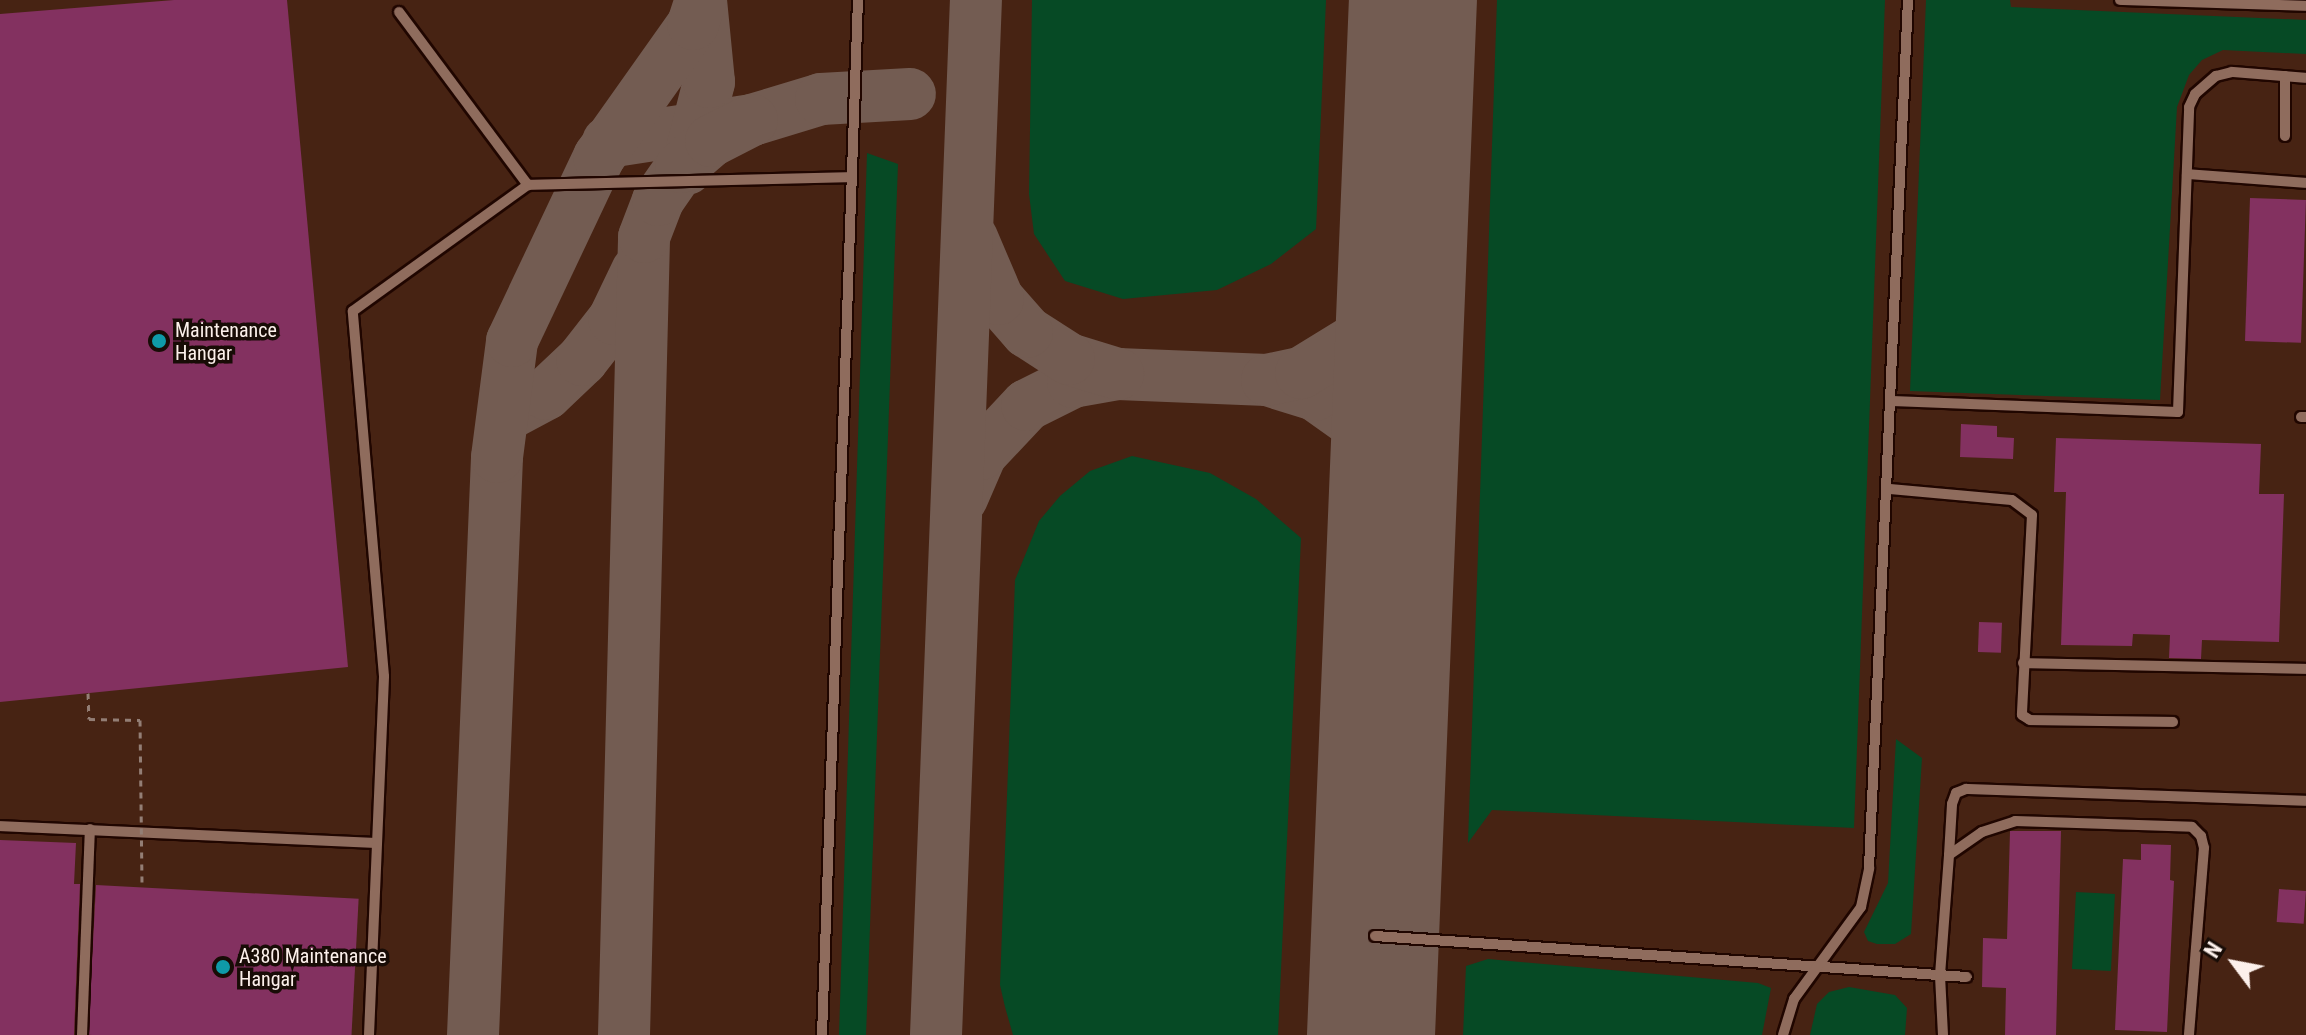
<!DOCTYPE html>
<html>
<head>
<meta charset="utf-8">
<style>
	body { margin:0 }
	#map { position:relative; width:2306px; height:1035px; overflow:hidden; background:#3a1e11; font-family:"Roboto Condensed",sans-serif }
	div>[style] { position:absolute }
	[style*='--x'] { left:calc(var(--x)*1px); top:calc(var(--y)*1px); width:calc(var(--w)*1px); rotate:calc(var(--a)*1deg) }
	.built>* { inset:0; background:#472313; transform-origin:0 0 }
	.green>* { inset:0; background:#064a25; transform-origin:0 0 }
	.taxiway>* { height:52px; margin:-26px; padding:0 26px; transform-origin:26px; border-radius:26px; background:#735c52 }
	.runway>* { height:128px; margin:-64px; padding:0 64px; transform-origin:64px; border-radius:64px; background:#735c52 }
	.building>* { inset:0; background:#833160; transform-origin:0 0 }
	.roads { filter:drop-shadow(2px 0 #200600) drop-shadow(-2px 0 #200600) drop-shadow(0 2px #200600) drop-shadow(0 -2px #200600) }
	.service>* { height:10px; margin:-5px; padding:0 5px; transform-origin:5px; border-radius:5px; background:#8f6c5d }
	.path-bridge>* { height:3px; margin-top:-1.5px; transform-origin:0; background:repeating-linear-gradient(90deg,#937e75 0 6px,transparent 0 12px) }
	.dots>* { width:22px; height:22px; translate:-50% -50%; box-sizing:border-box; border:4px solid #180c06; border-radius:50% }
	span { translate:-50% -50%; white-space:nowrap; text-align:center; line-height:1.15; -webkit-text-stroke:7px #180c06; paint-order:stroke }
	.poi-label { font-size:20px; color:#fcf0eb }
	.left { translate:0 -50%; text-align:left }
	.north { position:absolute; left:2194px; top:923px; width:80px; height:80px; -webkit-text-stroke:6px #180c06; paint-order:stroke; rotate:302deg; font-size:22px; font-weight:700; line-height:32px; text-align:center; color:#fcf0eb }
	.north::after { content:''; display:block; margin:auto; width:28px; height:36px; background:#fcf0eb; clip-path:polygon(50% 0,100% 100%,50% 72%,0 100%) }
</style>
</head>
<body>
<div id="map">
	<div class="built">
		<i style="left:0;top:0;width:2306px;height:1035px"></i>
	</div>
	<div class="green">
		<i style="clip-path:polygon(1032px 0,1326px 0,1316px 229px,1271px 264px,1217px 290px,1123px 299px,1065px 281px,1034px 234px,1029px 194px)"></i>
		<i style="clip-path:polygon(1497px 0,1885px 0,1854px 828px,1492px 810px,1468px 843px)"></i>
		<i style="clip-path:polygon(1926px 0,2010px 0,2011px 7px,2306px 20px,2306px 54px,2223px 50px,2202px 60px,2189px 75px,2177px 107px,2160px 400px,1910px 391px)"></i>
		<i style="clip-path:polygon(867px 153px,898px 164px,866px 1035px,839px 1035px)"></i>
		<i style="clip-path:polygon(1132px 456px,1210px 473px,1256px 499px,1301px 538px,1278px 1035px,1013px 1035px,1005px 1007px,1000px 985px,1015px 580px,1039px 521px,1060px 496px,1090px 471px)"></i>
		<i style="clip-path:polygon(1896px 739px,1922px 758px,1911px 934px,1895px 944px,1877px 944px,1868px 941px,1864px 932px,1888px 883px)"></i>
		<i style="left:2076px;top:892px;width:39px;height:77px;rotate:3deg"></i>
		<i style="clip-path:polygon(1488px 959px,1758px 983px,1771px 988px,1762px 1035px,1463px 1035px,1466px 966px)"></i>
		<i style="clip-path:polygon(1849px 987px,1895px 995px,1907px 1008px,1905px 1035px,1810px 1035px,1817px 1004px,1829px 992px)"></i>
	</div>
	<div class="taxiway">
		<i style="--x:608;--y:142;--w:146;--a:-8.7"></i>
		<i style="--x:752;--y:120;--w:72;--a:-16.9"></i>
		<i style="--x:821;--y:99;--w:89;--a:-3.2"></i>
		<i style="--x:687;--y:169;--w:90;--a:-75.8"></i>
		<i style="--x:709;--y:82;--w:82;--a:-95.6"></i>
		<i style="--x:1118;--y:374;--w:149;--a:2.3"></i>
		<i style="--x:509;--y:414;--w:42;--a:-28.4"></i>
		<i style="--x:546;--y:394;--w:50;--a:-43.4"></i>
		<i style="--x:582;--y:360;--w:52;--a:-52"></i>
		<i style="--x:614;--y:319;--w:53;--a:-64.4"></i>
		<i style="--x:962;--y:498;--w:48;--a:-66.6"></i>
		<i style="--x:981;--y:454;--w:67;--a:-46.8"></i>
		<i style="--x:1027;--y:405;--w:51;--a:-26.6"></i>
		<i style="--x:1073;--y:382;--w:46;--a:-10.1"></i>
		<i style="--x:1118;--y:374;--w:51;--a:-163"></i>
		<i style="--x:1069;--y:359;--w:50;--a:-147.3"></i>
		<i style="--x:1027;--y:332;--w:44;--a:-131.3"></i>
		<i style="--x:998;--y:299;--w:66;--a:-113.1"></i>
		<i style="--x:1393;--y:521;--w:47;--a:-104.9"></i>
		<i style="--x:1381;--y:476;--w:58;--a:-115.7"></i>
		<i style="--x:1356;--y:424;--w:50;--a:-144.7"></i>
		<i style="--x:1315;--y:395;--w:50;--a:-162.6"></i>
		<i style="--x:1267;--y:380;--w:35;--a:-12"></i>
		<i style="--x:1301;--y:373;--w:76;--a:-31.6"></i>
		<i style="--x:1366;--y:333;--w:53;--a:-60.5"></i>
		<i style="--x:1392;--y:287;--w:38;--a:-72"></i>
		<i style="--x:473;--y:1035;--w:578;--a:-87.62"></i>
		<i style="--x:497;--y:457;--w:117;--a:-82.6"></i>
		<i style="--x:512;--y:341;--w:204;--a:-64.7"></i>
		<i style="--x:599;--y:157;--w:163;--a:-54.7"></i>
		<i style="--x:693;--y:24;--w:25;--a:-72"></i>
		<i style="--x:624;--y:1035;--w:798;--a:-88.56"></i>
		<i style="--x:644;--y:237;--w:40;--a:-69"></i>
		<i style="--x:658;--y:200;--w:40;--a:-55.1"></i>
		<i style="--x:681;--y:167;--w:40;--a:-41"></i>
		<i style="--x:711;--y:141;--w:46;--a:-27.1"></i>
		<i style="--x:936;--y:1035;--w:1036;--a:-87.79"></i>
	</div>
	<div class="runway">
		<i style="--x:1371;--y:1035;--w:1036;--a:-87.68"></i>
	</div>
	<div class="building">
		<i style="clip-path:polygon(174px 0,287px 0,348px 667px,0 702px,0 14px)"></i>
		<i style="left:2250px;top:198px;width:56px;height:143px;rotate:2deg"></i>
		<i style="clip-path:polygon(1961px 424px,1997px 426px,1997px 437px,2014px 438px,2013px 459px,1960px 457px)"></i>
		<i style="clip-path:polygon(2056px 438px,2261px 444px,2259px 494px,2284px 494px,2279px 642px,2202px 640px,2201px 659px,2169px 658px,2170px 635px,2133px 634px,2132px 646px,2061px 645px,2066px 492px,2054px 492px)"></i>
		<i style="left:1979px;top:622px;width:23px;height:30px;rotate:2deg"></i>
		<i style="clip-path:polygon(2010px 831px,2061px 831px,2056px 1035px,2005px 1035px,2006px 988px,1982px 987px,1983px 938px,2007px 939px)"></i>
		<i style="clip-path:polygon(0 840px,76px 843px,74px 884px,80px 884px,74px 1035px,0 1035px)"></i>
		<i style="clip-path:polygon(2141px 844px,2171px 845px,2170px 880px,2174px 881px,2167px 1032px,2115px 1030px,2123px 859px,2141px 860px)"></i>
		<i style="left:96px;top:885px;width:263px;height:150px;rotate:3deg"></i>
		<i style="left:2279px;top:889px;width:27px;height:33px;rotate:4deg"></i>
	</div>
	<div class="roads">
		<div class="service">
			<i style="--x:2120;--y:0;--w:186;--a:1.8"></i>
			<i style="--x:399;--y:12;--w:216;--a:53.3"></i>
			<i style="--x:2285;--y:136;--w:60;--a:-90"></i>
			<i style="--x:2187;--y:174;--w:119;--a:4.3"></i>
			<i style="--x:1892;--y:401;--w:286;--a:2.2"></i>
			<i style="--x:2178;--y:412;--w:305;--a:-87.9"></i>
			<i style="--x:2189;--y:107;--w:14;--a:-65"></i>
			<i style="--x:2195;--y:94;--w:28;--a:-41"></i>
			<i style="--x:2216;--y:76;--w:16;--a:-14"></i>
			<i style="--x:2232;--y:72;--w:74;--a:4.6"></i>
			<i style="--x:2301;--y:417;--w:5;--a:0"></i>
			<i style="--x:1890;--y:489;--w:122;--a:5.2"></i>
			<i style="--x:2012;--y:500;--w:25;--a:37"></i>
			<i style="--x:2032;--y:515;--w:200;--a:92.9"></i>
			<i style="--x:2022;--y:715;--w:9;--a:32"></i>
			<i style="--x:2030;--y:720;--w:143;--a:0.8"></i>
			<i style="--x:2023;--y:663;--w:283;--a:1.2"></i>
			<i style="--x:0;--y:826;--w:377;--a:2.6"></i>
			<i style="--x:1949;--y:855;--w:51;--a:-86.6"></i>
			<i style="--x:1952;--y:804;--w:12;--a:-70"></i>
			<i style="--x:1956;--y:793;--w:11;--a:-22"></i>
			<i style="--x:1966;--y:789;--w:340;--a:2"></i>
			<i style="--x:1375;--y:936;--w:593;--a:3.96"></i>
			<i style="--x:82;--y:1035;--w:206;--a:-87.8"></i>
			<i style="--x:369;--y:1035;--w:359;--a:-87.6"></i>
			<i style="--x:384;--y:676;--w:366;--a:-94.9"></i>
			<i style="--x:353;--y:311;--w:216;--a:-35.8"></i>
			<i style="--x:528;--y:185;--w:323;--a:-1.4"></i>
			<i style="--x:822;--y:1035;--w:1036;--a:-88.01"></i>
			<i style="--x:1783;--y:1035;--w:38;--a:-73"></i>
			<i style="--x:1794;--y:999;--w:114;--a:-53.9"></i>
			<i style="--x:1861;--y:907;--w:40;--a:-78"></i>
			<i style="--x:1869;--y:868;--w:869;--a:-87.43"></i>
			<i style="--x:1943;--y:1035;--w:60;--a:-92.9"></i>
			<i style="--x:1940;--y:975;--w:120;--a:-85.7"></i>
			<i style="--x:1949;--y:855;--w:40;--a:-34.9"></i>
			<i style="--x:1982;--y:832;--w:35;--a:-18"></i>
			<i style="--x:2015;--y:821;--w:177;--a:1.9"></i>
			<i style="--x:2192;--y:827;--w:13;--a:45"></i>
			<i style="--x:2201;--y:836;--w:12;--a:76"></i>
			<i style="--x:2204;--y:848;--w:188;--a:94.6"></i>
		</div>
	</div>
	<div class="path-bridge">
		<i style="--x:88;--y:693;--w:26;--a:88"></i>
		<i style="--x:89;--y:719;--w:51;--a:1.1"></i>
		<i style="--x:140;--y:720;--w:164;--a:89.3"></i>
	</div>
	<div class="dots">
		<i style="left:159px;top:341px;background:#0f9aa8"></i>
		<i style="left:223px;top:967px;background:#0f9aa8"></i>
	</div>
	<div class="poi-label">
		<span class="left" style="left:175px;top:342px">Maintenance<br>Hangar</span>
		<span class="left" style="left:239px;top:968px">A380 Maintenance<br>Hangar</span>
	</div>
	<div class="north">N</div>
</div>
</body>
</html>
